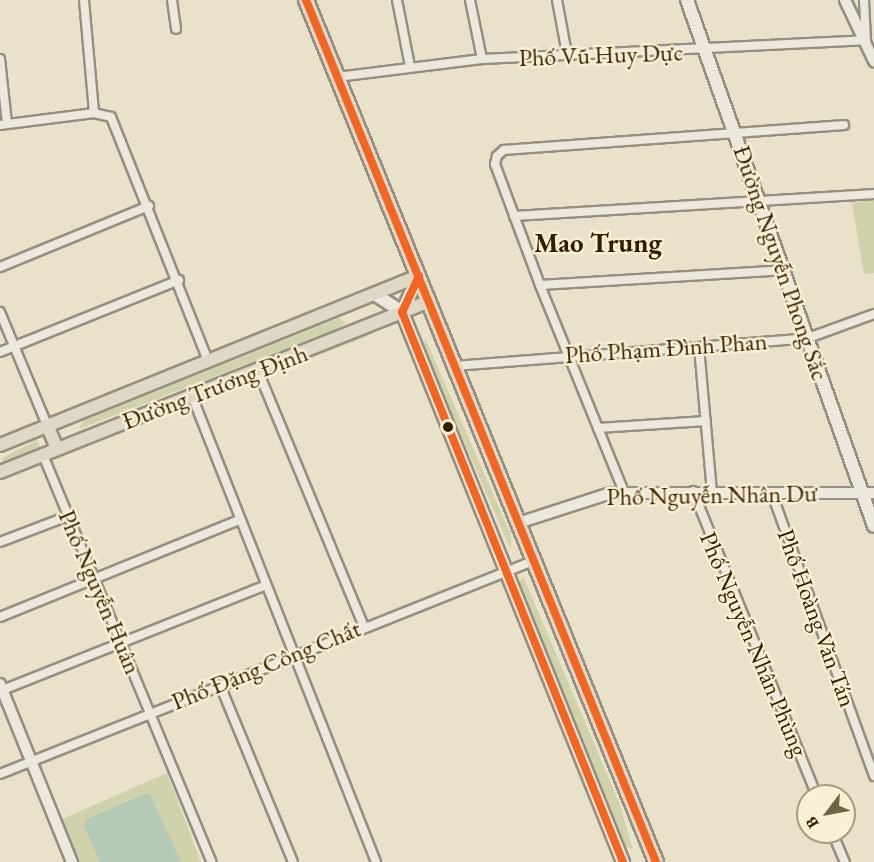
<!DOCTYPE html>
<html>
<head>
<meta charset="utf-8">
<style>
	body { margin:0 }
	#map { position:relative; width:874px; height:862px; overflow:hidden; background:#e9e1ca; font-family:"EB Garamond",serif }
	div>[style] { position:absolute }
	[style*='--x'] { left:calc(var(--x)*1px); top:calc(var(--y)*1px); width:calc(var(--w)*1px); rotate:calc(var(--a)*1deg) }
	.green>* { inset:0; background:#d0d2ab; transform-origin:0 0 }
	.water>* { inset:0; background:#b4cab6 }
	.roads { filter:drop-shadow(2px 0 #968e7e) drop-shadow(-2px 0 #968e7e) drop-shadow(0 2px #968e7e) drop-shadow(0 -2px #968e7e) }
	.minor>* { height:8px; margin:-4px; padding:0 4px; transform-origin:4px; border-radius:4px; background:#ece8dd }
	.tertiary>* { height:10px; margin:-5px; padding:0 5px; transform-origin:5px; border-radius:5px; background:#ece8dd }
	.secondary>* { height:12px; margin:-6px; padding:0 6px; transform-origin:6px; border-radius:6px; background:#ece8dd }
	.primary>* { height:12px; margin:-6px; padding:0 6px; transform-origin:6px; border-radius:6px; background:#e0d8c7 }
	.trunk>* { height:14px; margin:-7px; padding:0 7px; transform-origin:7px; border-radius:7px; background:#e0d8c7 }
	.bus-1>* { height:8px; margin:-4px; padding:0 4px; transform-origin:4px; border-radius:4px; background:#f26522 }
	.dots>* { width:16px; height:16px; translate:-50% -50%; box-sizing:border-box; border:3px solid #f9efd4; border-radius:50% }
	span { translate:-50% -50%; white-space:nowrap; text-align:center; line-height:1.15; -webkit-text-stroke:5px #f9efd4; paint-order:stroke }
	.street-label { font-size:24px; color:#321e00 }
	.quarter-label { font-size:27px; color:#321e00; font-weight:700 }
	.north { position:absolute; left:796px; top:784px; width:60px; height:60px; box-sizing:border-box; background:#f9efd4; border:2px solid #a99b7f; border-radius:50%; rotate:238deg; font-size:16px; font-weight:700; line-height:24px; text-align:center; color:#321e00 }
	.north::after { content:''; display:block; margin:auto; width:21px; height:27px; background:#726247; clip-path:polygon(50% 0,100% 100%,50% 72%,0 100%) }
</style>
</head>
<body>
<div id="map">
	<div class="green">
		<i style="clip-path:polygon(874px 200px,874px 273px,864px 274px,852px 203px)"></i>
		<i style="clip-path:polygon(339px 318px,346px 323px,336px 329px,79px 429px,83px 421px)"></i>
		<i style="clip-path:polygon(371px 332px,368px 336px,270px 374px,272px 369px)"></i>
		<i style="clip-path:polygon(425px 338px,511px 535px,511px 550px,424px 350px)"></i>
		<i style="left:37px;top:440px;width:9px;height:40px;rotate:63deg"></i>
		<i style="clip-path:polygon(523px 576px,620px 805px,633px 850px,624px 845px,518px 585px)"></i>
		<i style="clip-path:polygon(167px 773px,201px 862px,77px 862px,60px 820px)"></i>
	</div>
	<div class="water">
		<i style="clip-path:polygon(149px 792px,181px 862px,100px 862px,84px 826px,87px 819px)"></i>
	</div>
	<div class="roads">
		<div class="minor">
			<i style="--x:84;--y:0;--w:113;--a:84.9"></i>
			<i style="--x:172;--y:0;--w:29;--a:82"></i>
			<i style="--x:397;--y:0;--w:67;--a:78.9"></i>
			<i style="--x:470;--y:0;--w:60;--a:78.5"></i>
			<i style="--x:557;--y:0;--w:55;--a:79.5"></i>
			<i style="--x:0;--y:59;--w:64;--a:83.8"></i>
			<i style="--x:337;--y:77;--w:146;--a:-7.1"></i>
			<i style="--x:482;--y:59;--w:384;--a:-2.8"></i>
			<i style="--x:866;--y:40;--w:40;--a:-92.9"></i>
			<i style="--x:0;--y:125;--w:95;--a:-7.3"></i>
			<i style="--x:94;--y:113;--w:17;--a:13"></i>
			<i style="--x:111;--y:117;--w:263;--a:68.3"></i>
			<i style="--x:514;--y:216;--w:361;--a:-3.5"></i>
			<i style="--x:0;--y:267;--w:161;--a:-22.3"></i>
			<i style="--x:540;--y:285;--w:243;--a:-3.5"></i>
			<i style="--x:0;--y:312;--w:122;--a:67.4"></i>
			<i style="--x:699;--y:347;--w:146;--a:84.9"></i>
			<i style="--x:0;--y:352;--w:193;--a:-21.9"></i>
			<i style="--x:455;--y:366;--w:354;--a:-4.5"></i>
			<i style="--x:808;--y:338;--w:70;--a:-20"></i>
			<i style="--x:258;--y:371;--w:275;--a:67.5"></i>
			<i style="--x:192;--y:396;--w:501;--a:68.45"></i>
			<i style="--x:598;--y:428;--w:108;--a:-3.7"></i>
			<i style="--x:43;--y:455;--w:441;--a:67.5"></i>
			<i style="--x:693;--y:491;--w:329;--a:67.9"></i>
			<i style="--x:624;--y:492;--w:223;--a:-112.1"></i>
			<i style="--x:540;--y:285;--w:129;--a:-110.4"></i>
			<i style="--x:495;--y:164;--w:8;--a:-76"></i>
			<i style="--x:497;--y:156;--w:9;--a:-41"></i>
			<i style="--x:504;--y:150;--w:341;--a:-4.2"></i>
			<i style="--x:772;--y:494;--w:300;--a:70.1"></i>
			<i style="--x:0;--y:542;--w:73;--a:-20.9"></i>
			<i style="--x:0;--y:617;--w:258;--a:-22.1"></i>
			<i style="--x:220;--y:685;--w:191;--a:67.6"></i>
			<i style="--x:0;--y:691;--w:284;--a:-21.7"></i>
			<i style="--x:0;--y:774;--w:574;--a:-21.78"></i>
			<i style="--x:832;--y:832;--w:33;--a:67"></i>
		</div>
		<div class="tertiary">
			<i style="--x:845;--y:0;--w:68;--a:64.6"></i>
			<i style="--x:518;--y:523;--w:98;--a:-17.9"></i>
			<i style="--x:611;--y:493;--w:263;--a:0"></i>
			<i style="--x:0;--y:684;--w:192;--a:68"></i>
		</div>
		<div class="secondary">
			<i style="--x:687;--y:0;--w:558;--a:70.43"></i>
			<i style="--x:376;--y:295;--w:31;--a:33"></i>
			<i style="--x:402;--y:312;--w:593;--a:68.11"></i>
			<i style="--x:402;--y:312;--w:40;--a:-65"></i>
		</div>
		<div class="primary">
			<i style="--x:47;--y:425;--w:26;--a:67"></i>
			<i style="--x:0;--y:445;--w:452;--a:-22"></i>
			<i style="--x:0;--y:472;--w:462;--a:-21.7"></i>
		</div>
		<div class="trunk">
			<i style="--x:306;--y:0;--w:930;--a:67.9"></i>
		</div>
	</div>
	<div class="bus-1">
		<i style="--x:306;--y:0;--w:930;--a:67.9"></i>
		<i style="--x:419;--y:276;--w:40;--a:115"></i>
		<i style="--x:402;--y:312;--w:593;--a:68.11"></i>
	</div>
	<div class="dots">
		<i style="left:448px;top:427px;background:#321e00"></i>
	</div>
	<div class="street-label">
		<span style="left:601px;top:55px;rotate:-2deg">Phố Vũ Huy Dực</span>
		<span style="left:781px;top:263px;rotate:71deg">Đường Nguyễn Phong Sắc</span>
		<span style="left:666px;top:348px;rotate:-4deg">Phố Phạm Đình Phan</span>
		<span style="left:215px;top:387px;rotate:-21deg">Đường Trương Định</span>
		<span style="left:712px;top:495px;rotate:-1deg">Phố Nguyễn Nhân Dư</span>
		<span style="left:100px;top:592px;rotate:67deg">Phố Nguyễn Huân</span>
		<span style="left:817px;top:618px;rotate:70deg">Phố Hoàng Văn Tán</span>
		<span style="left:754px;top:644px;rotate:67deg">Phố Nguyễn Nhân Phùng</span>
		<span style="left:266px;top:665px;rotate:-22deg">Phố Đặng Công Chất</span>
	</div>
	<div class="quarter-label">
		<span style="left:598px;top:243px">Mao Trung</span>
	</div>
	<div class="north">B</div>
</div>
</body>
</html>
